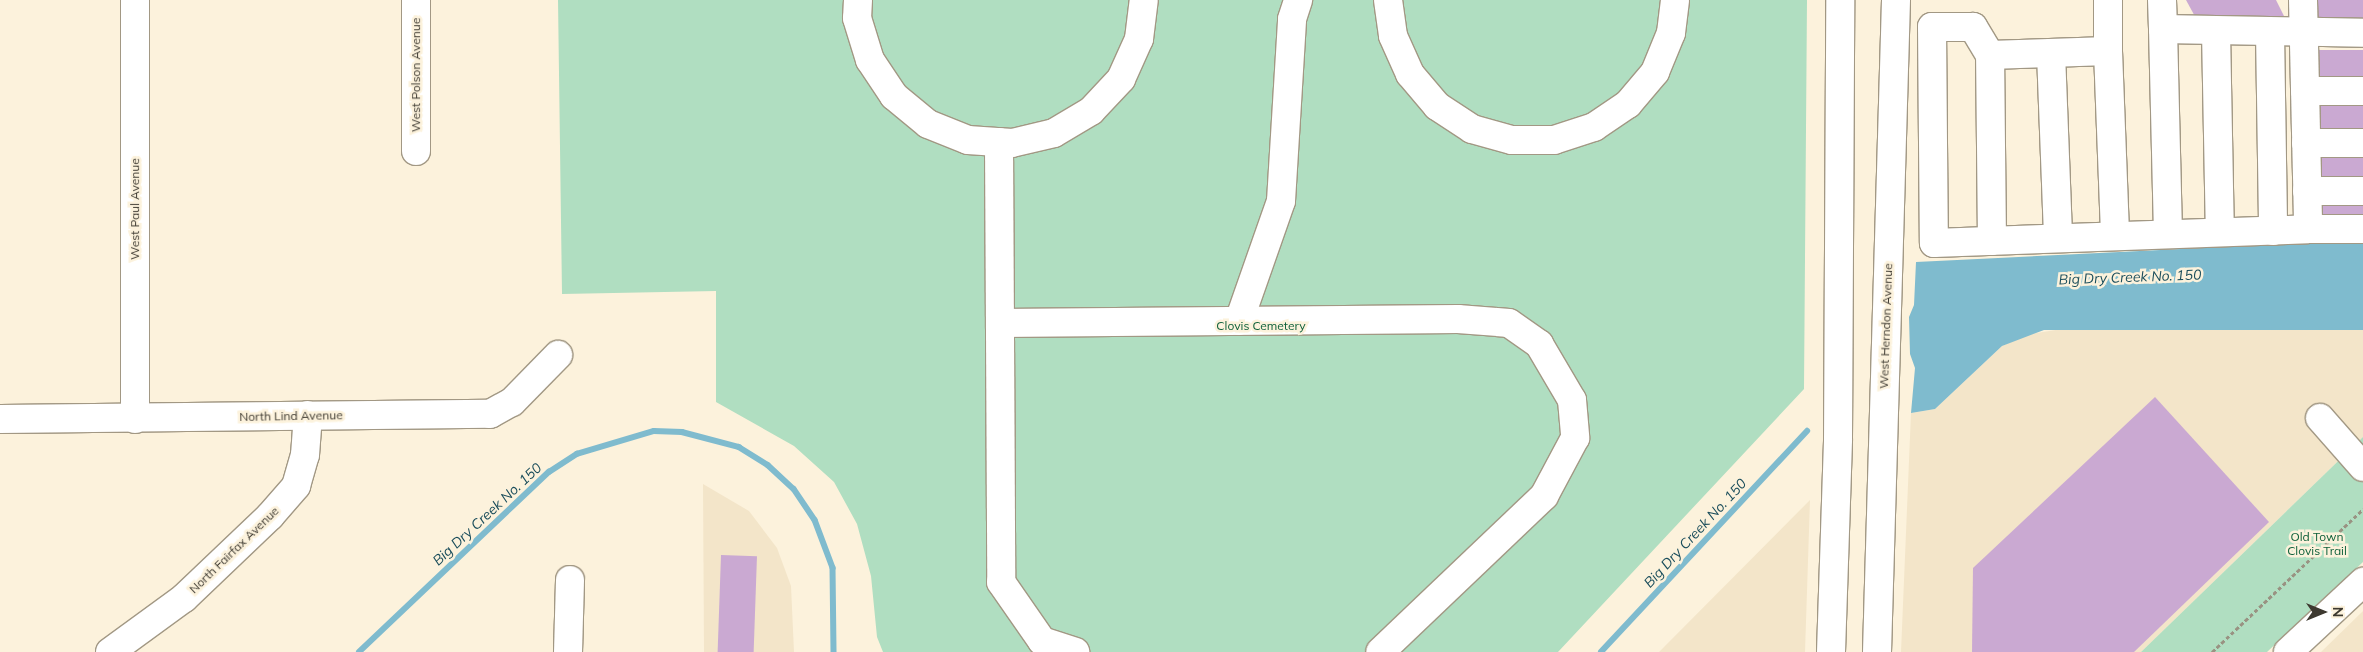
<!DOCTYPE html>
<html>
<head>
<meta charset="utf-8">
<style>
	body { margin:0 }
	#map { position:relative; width:2363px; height:652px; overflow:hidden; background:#fcf2dc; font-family:Mulish,sans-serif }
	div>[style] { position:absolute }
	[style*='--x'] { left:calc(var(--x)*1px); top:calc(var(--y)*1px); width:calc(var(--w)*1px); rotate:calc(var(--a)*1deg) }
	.built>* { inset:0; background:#f3e5c9 }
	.green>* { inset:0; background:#b0dec1 }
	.water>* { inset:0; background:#7fbbce }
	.stream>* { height:5.5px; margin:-2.75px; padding:0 2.75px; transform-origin:2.75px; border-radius:2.75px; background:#7fbbce }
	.building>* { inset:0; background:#caa9d2; transform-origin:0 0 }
	.path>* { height:3px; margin-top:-1.5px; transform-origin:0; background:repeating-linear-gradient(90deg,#999282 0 4px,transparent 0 6.5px) }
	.roads { filter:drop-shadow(1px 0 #a29884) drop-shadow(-1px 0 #a29884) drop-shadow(0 1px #a29884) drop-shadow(0 -1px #a29884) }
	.minor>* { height:28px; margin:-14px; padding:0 14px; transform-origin:14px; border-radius:14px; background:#fff }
	.major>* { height:28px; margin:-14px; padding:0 14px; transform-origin:14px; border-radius:14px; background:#fff }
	span { translate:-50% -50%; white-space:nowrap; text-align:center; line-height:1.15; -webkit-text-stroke:5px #fcf2dc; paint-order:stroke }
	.street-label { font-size:12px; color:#3d3930 }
	.park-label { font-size:12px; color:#10613b }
	.water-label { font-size:14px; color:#1a4d5b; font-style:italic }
	.north { position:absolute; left:2298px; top:587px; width:50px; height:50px; -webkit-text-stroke:4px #fcf2dc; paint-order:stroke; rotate:90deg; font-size:14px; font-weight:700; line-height:20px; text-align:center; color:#3d3930 }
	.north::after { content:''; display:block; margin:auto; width:18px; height:22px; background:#3d3930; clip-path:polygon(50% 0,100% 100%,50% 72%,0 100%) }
</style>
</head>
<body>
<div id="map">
	<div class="built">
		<i style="clip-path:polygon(2068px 328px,2363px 330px,2363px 437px,2141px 652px,1901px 652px,1911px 413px,1935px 409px,2002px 346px,2025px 335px)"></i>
		<i style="clip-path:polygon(703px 484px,749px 511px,777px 548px,791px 586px,794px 652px,704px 652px)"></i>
		<i style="clip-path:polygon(1810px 500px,1805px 652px,1659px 652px)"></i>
		<i style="clip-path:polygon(2363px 611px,2363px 652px,2321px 652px)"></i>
	</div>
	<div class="green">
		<i style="clip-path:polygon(558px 0,1807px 0,1804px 389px,1558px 652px,883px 652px,877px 637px,871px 576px,857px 524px,834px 482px,794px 446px,716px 402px,716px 291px,562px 294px)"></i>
		<i style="clip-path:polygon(2363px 437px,2363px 562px,2267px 652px,2141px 652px)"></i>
	</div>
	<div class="water">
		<i style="clip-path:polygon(2363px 240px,2363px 330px,2044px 330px,2002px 346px,1935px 409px,1911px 413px,1915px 368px,1910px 354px,1909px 317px,1914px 305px,1916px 262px)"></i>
	</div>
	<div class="stream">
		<i style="--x:359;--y:652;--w:262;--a:-43.5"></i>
		<i style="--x:549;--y:472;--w:33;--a:-33"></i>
		<i style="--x:577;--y:454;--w:80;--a:-16.6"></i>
		<i style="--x:654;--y:431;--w:28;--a:2"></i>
		<i style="--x:682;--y:432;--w:59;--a:14.7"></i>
		<i style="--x:739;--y:447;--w:34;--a:32"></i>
		<i style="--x:768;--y:465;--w:35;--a:43"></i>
		<i style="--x:794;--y:489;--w:37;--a:56"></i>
		<i style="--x:815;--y:520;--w:51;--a:69.4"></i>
		<i style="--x:833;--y:568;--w:84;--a:89.3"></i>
		<i style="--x:1601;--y:652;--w:302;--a:-47"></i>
	</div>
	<div class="building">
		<i style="clip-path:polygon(2186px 0,2276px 0,2287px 22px,2198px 22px)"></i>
		<i style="left:2312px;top:0;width:51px;height:25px"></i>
		<i style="left:2318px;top:50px;width:45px;height:35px"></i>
		<i style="left:2313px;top:99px;width:50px;height:39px"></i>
		<i style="left:2314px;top:148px;width:49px;height:37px"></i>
		<i style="left:2315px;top:199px;width:48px;height:21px"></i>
		<i style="clip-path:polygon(2155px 397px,2269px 522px,2134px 652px,1972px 652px,1973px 568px)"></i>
		<i style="left:721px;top:555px;width:36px;height:97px;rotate:2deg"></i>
	</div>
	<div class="path">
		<i style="--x:2212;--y:652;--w:208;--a:-43.4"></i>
	</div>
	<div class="roads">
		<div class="minor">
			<i style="--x:135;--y:0;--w:419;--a:90"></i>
			<i style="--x:416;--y:0;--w:151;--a:90"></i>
			<i style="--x:858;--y:0;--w:18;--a:93"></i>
			<i style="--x:857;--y:18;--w:44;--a:72.8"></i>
			<i style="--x:870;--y:60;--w:43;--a:56.3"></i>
			<i style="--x:894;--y:96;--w:44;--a:39.5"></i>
			<i style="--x:928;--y:124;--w:43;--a:21.8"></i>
			<i style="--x:968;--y:140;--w:44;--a:3.9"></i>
			<i style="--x:1012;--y:143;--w:43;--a:-13.4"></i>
			<i style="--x:1054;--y:133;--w:43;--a:-30.7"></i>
			<i style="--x:1091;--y:111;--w:44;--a:-46.8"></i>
			<i style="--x:1121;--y:79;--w:44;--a:-65.8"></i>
			<i style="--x:1139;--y:39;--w:39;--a:-83"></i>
			<i style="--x:1388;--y:0;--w:36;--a:82"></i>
			<i style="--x:1393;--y:36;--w:42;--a:65.9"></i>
			<i style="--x:1410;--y:74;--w:42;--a:49.8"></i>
			<i style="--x:1437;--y:106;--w:42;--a:33.3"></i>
			<i style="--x:1472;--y:129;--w:41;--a:15.4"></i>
			<i style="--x:1512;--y:140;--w:42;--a:0"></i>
			<i style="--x:1554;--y:140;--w:42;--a:-18"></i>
			<i style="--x:1594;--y:127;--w:41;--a:-34.1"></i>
			<i style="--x:1628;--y:104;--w:42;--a:-49.8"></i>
			<i style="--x:1655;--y:72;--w:42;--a:-67.7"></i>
			<i style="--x:1671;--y:33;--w:33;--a:-83"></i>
			<i style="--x:2162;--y:0;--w:29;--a:88"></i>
			<i style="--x:2163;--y:29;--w:200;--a:1.1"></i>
			<i style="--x:2303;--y:0;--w:229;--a:88.7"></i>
			<i style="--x:2308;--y:229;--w:55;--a:0"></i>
			<i style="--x:2163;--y:29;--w:205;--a:88.6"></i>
			<i style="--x:2216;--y:31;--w:201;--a:88.9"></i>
			<i style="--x:2270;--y:32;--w:199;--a:89.1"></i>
			<i style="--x:2108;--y:51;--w:185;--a:87.8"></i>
			<i style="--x:2051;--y:53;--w:185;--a:87.8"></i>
			<i style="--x:1990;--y:55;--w:118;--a:-1.9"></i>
			<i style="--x:2108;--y:51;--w:51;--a:-90"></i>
			<i style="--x:2305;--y:91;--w:58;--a:0"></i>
			<i style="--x:999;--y:142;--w:440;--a:89.7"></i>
			<i style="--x:1001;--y:582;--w:72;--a:55.2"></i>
			<i style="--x:1042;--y:641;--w:35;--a:18"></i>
			<i style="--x:2306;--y:143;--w:57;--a:0"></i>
			<i style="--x:2307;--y:191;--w:56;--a:0"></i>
			<i style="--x:1992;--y:241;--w:186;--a:-90.6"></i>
			<i style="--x:1990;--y:55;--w:33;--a:-121"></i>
			<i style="--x:1973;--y:27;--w:41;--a:180"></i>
			<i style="--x:1932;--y:27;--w:216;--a:89.5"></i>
			<i style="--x:1934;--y:243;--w:374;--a:-2.1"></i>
			<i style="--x:1239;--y:321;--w:127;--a:-70.7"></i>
			<i style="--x:1281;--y:201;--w:182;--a:-86.5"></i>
			<i style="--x:1292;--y:19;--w:20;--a:-72"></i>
			<i style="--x:1000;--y:323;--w:458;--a:-0.5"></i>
			<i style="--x:1458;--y:319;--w:51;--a:4.5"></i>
			<i style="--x:1509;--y:323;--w:37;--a:35"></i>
			<i style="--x:1539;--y:344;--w:65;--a:59.5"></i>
			<i style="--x:1572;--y:400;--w:38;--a:85"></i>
			<i style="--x:1575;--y:438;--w:66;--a:118.1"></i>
			<i style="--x:1544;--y:496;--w:226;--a:136.4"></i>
			<i style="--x:2320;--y:418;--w:65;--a:48.7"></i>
			<i style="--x:0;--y:419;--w:490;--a:-0.6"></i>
			<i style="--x:490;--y:414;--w:25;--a:-29"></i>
			<i style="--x:512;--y:402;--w:66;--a:-45.6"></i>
			<i style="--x:110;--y:652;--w:92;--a:-36.1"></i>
			<i style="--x:184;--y:598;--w:119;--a:-43.6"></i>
			<i style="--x:270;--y:516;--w:40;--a:-49"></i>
			<i style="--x:296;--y:486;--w:32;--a:-74"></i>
			<i style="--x:305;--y:455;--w:40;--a:-85.7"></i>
			<i style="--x:568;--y:652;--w:72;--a:-88.4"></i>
			<i style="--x:2288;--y:652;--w:103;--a:-43"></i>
		</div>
		<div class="major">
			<i style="--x:1831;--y:652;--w:213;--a:-88.1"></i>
			<i style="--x:1838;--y:439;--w:439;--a:-89.7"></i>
			<i style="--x:1877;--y:652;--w:652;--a:-88.33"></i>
		</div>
	</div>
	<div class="street-label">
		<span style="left:416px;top:75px;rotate:-90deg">West Polson Avenue</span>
		<span style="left:135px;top:209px;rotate:-90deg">West Paul Avenue</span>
		<span style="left:1886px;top:326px;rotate:-88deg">West Herndon Avenue</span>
		<span style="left:291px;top:416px;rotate:-1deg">North Lind Avenue</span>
		<span style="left:234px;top:550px;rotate:-44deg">North Fairfax Avenue</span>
	</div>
	<div class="park-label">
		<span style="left:1261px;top:326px">Clovis Cemetery</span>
		<span style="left:2317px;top:544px">Old Town<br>Clovis Trail</span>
	</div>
	<div class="water-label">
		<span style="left:2130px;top:277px;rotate:-2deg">Big Dry Creek No. 150</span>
		<span style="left:487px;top:514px;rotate:-43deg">Big Dry Creek No. 150</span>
		<span style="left:1695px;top:533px;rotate:-47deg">Big Dry Creek No. 150</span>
	</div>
	<div class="north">N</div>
</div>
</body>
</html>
